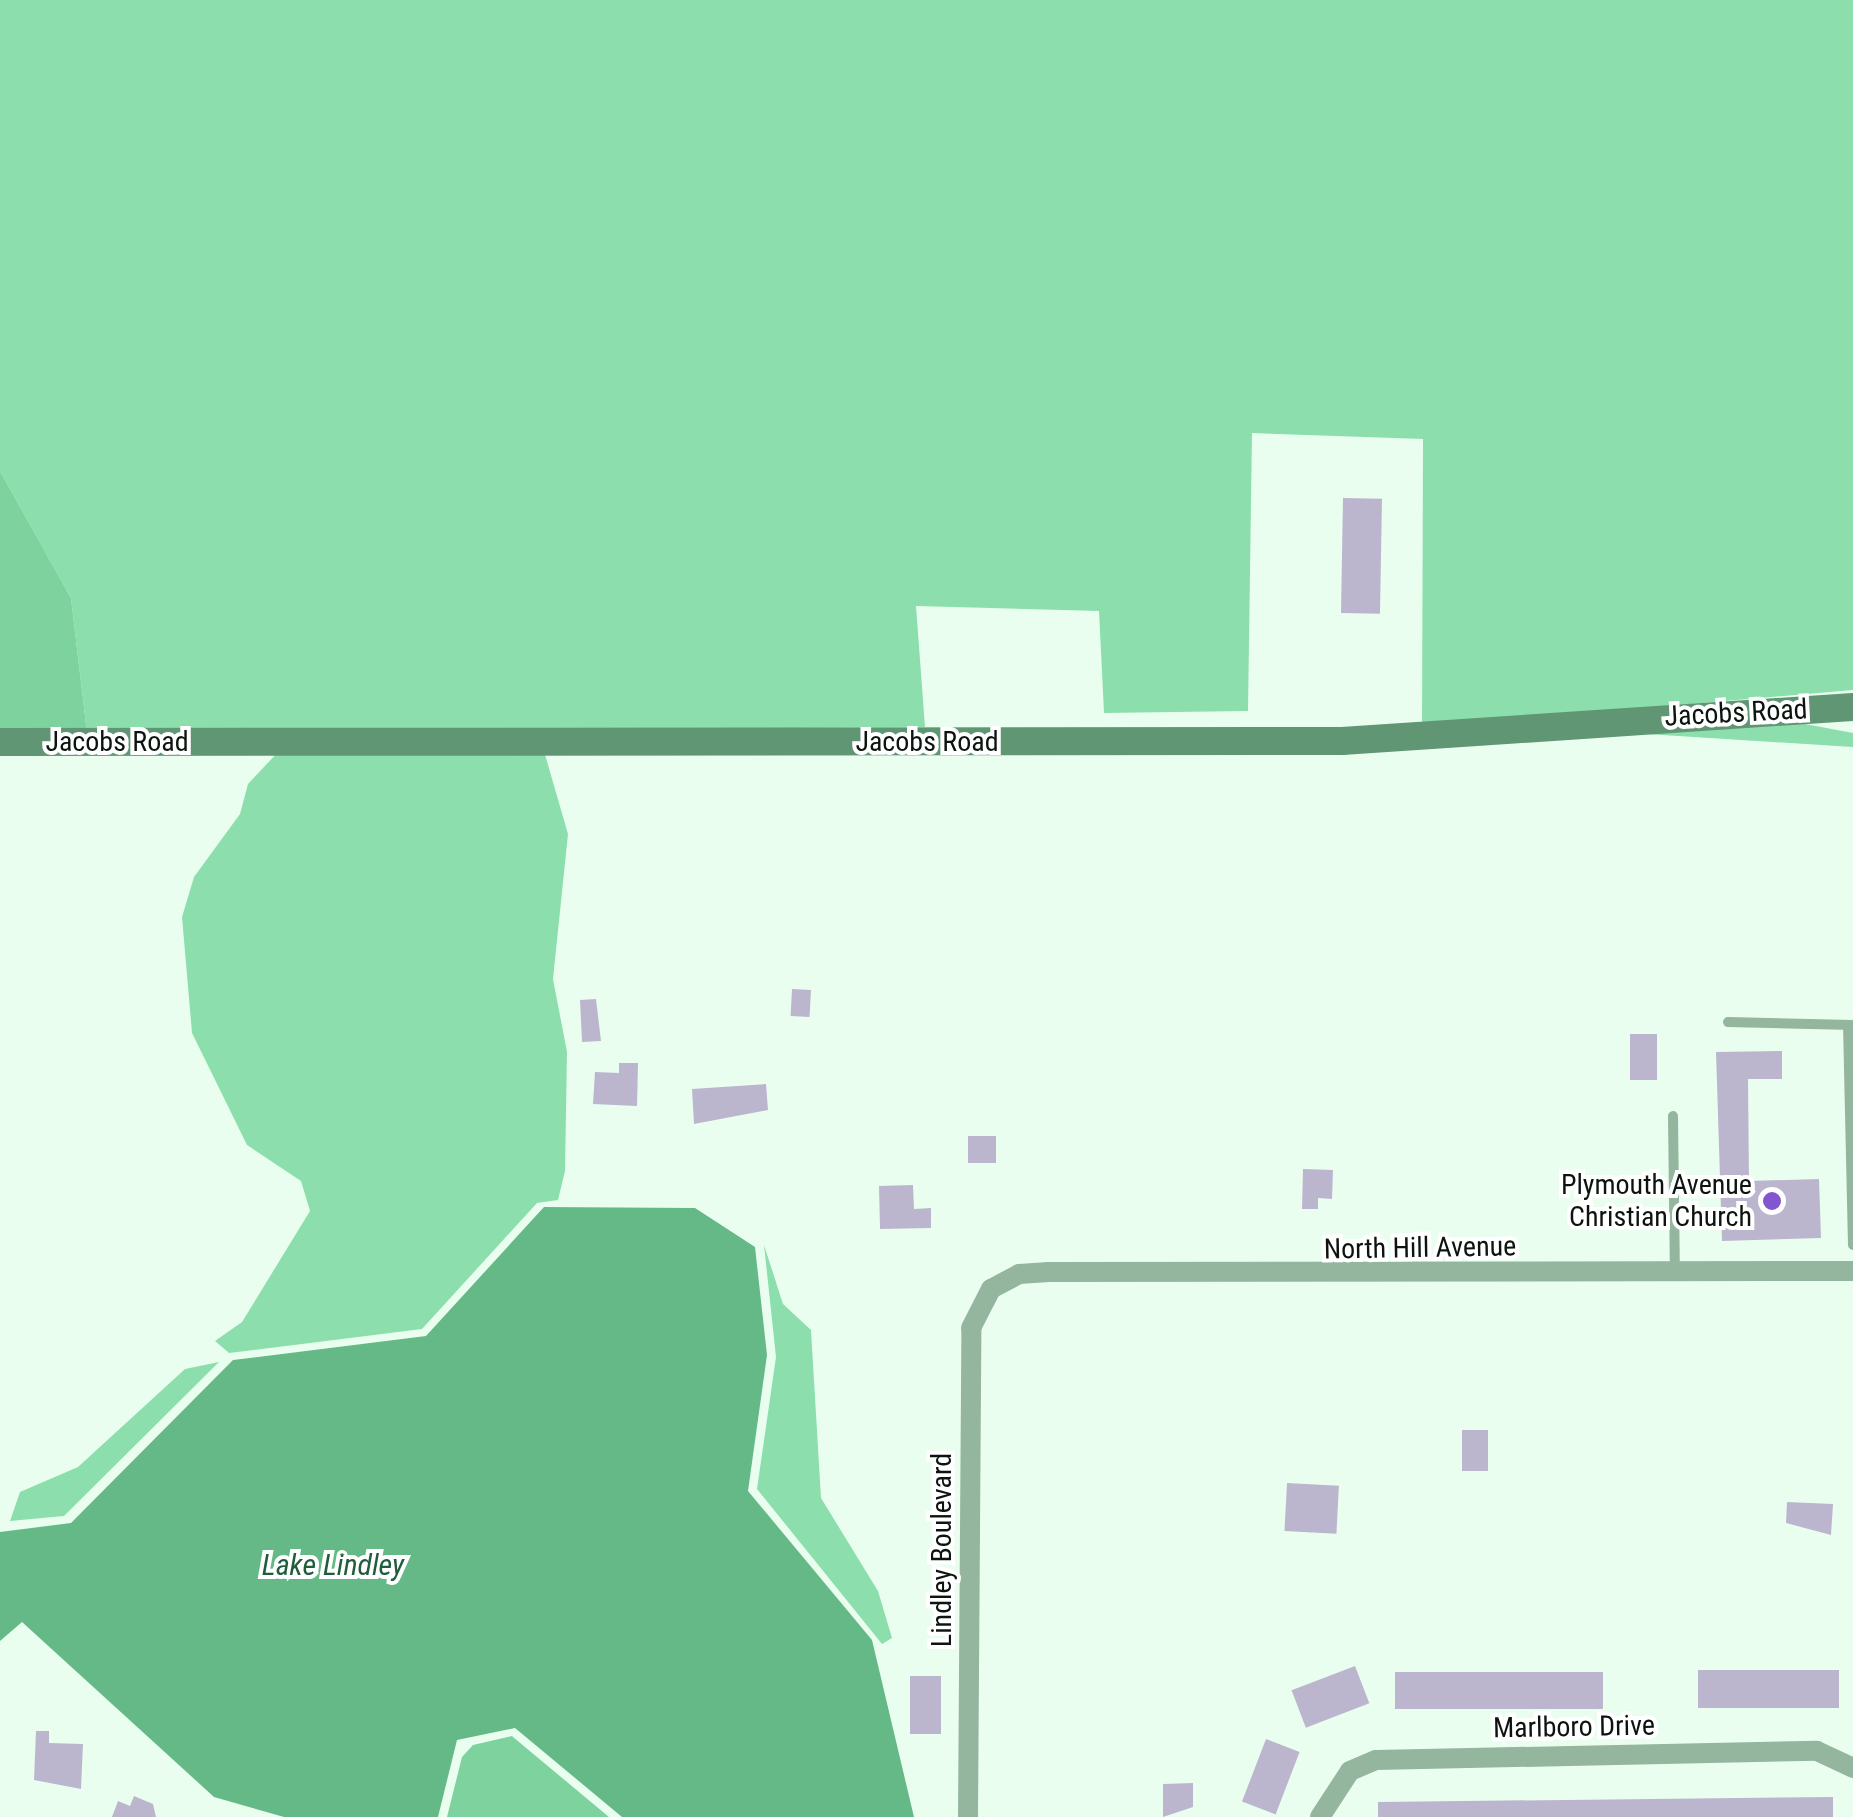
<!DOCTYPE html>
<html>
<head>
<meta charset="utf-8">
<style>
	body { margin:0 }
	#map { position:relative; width:1853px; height:1817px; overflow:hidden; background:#eafef0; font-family:"Roboto Condensed",sans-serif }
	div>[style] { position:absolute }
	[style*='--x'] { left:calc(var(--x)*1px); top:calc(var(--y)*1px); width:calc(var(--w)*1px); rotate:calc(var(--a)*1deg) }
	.green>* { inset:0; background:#8cdfac }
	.forest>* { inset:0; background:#7dd29e }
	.water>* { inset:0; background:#65b987 }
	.building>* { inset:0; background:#bbb6ce; transform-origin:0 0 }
	.lane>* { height:10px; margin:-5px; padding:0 5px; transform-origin:5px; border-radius:5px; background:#94b69f }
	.street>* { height:20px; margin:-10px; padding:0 10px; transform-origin:10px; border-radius:10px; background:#94b69f }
	.secondary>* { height:28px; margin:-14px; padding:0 14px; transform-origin:14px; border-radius:14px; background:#619675 }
	.dots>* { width:28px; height:28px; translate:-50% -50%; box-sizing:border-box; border:5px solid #fff; border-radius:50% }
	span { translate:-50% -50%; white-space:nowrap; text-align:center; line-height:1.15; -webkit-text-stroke:8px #fff; paint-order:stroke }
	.street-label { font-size:28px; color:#0b140e }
	.poi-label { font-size:28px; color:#0b140e }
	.right { translate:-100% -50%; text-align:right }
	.water-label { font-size:30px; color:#1f5d3b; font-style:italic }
</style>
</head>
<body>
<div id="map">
	<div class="green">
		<i style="clip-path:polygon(0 0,1853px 0,1853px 690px,1422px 727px,1423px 439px,1252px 433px,1248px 711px,1104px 713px,1099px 611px,916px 606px,925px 727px,87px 733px,71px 598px,0 471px)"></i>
		<i style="clip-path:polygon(1784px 720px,1853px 733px,1853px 747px,1631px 733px)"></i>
		<i style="clip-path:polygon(279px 751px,544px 751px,568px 834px,553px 979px,567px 1052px,565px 1171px,558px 1200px,537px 1203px,422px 1329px,229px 1353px,215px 1341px,242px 1322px,310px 1211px,301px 1181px,247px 1145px,192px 1033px,182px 917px,194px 877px,240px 814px,248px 784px)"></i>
		<i style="clip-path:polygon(764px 1245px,783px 1304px,811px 1330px,821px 1498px,878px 1591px,892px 1638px,882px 1644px,757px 1489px,776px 1357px)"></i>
		<i style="clip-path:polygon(219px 1362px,64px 1516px,10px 1521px,20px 1492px,78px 1467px,185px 1369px)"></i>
	</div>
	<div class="forest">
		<i style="clip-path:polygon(0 471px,71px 598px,87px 733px,0 733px)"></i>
		<i style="clip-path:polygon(512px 1736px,513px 1737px,609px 1817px,447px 1817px,462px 1757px,473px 1745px)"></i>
	</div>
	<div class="water">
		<i style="clip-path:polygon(544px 1207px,695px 1208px,755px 1247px,767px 1355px,748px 1491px,872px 1640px,914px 1817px,622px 1817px,515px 1728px,457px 1740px,438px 1817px,284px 1817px,214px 1797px,22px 1622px,0 1641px,0 1532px,71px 1523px,233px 1360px,426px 1336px)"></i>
	</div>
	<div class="building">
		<i style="left:1343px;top:498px;width:39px;height:115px;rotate:1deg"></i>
		<i style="left:792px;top:989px;width:19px;height:27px;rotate:3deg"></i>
		<i style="clip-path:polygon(596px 999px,601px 1041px,582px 1042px,580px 1000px)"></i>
		<i style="left:1630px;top:1034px;width:27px;height:46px"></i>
		<i style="clip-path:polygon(1782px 1051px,1782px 1079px,1748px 1079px,1749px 1181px,1819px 1179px,1821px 1238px,1722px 1241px,1716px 1052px)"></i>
		<i style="clip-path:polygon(619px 1063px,638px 1063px,637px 1106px,593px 1104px,595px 1072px,619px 1073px)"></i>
		<i style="clip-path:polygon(766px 1084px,768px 1110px,694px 1124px,692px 1089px)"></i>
		<i style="left:968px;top:1136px;width:28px;height:27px"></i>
		<i style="clip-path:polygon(1303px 1169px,1333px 1170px,1332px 1199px,1318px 1198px,1318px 1209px,1302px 1209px)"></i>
		<i style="clip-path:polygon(913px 1185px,914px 1209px,931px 1208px,931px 1228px,880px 1229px,879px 1186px)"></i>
		<i style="left:1462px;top:1430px;width:26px;height:41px"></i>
		<i style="left:1287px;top:1483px;width:52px;height:48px;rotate:3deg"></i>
		<i style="clip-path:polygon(1787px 1502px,1833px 1504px,1831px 1535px,1786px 1523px)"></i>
		<i style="left:1355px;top:1666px;width:40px;height:68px;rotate:69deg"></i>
		<i style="left:1698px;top:1670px;width:141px;height:38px"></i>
		<i style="left:1395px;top:1672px;width:208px;height:37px"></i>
		<i style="left:910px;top:1676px;width:31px;height:58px"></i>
		<i style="clip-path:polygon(36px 1731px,49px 1731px,49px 1743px,83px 1744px,81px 1789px,34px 1780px)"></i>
		<i style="left:1266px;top:1739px;width:36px;height:67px;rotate:21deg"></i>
		<i style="clip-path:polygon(1193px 1783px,1193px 1807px,1163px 1817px,1163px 1784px)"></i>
		<i style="clip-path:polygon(134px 1796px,153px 1804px,156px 1817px,112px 1817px,118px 1801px,130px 1806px)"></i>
		<i style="clip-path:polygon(1833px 1797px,1833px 1817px,1378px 1817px,1378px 1802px)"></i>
	</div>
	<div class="lane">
		<i style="--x:1728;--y:1022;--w:124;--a:1.4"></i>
		<i style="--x:1848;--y:1025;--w:220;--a:88.7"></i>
		<i style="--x:1673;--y:1116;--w:155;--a:89.3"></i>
	</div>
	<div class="street">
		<i style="--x:968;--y:1817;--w:489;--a:-89.6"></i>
		<i style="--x:971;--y:1328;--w:44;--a:-62.9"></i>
		<i style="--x:991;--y:1289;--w:32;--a:-28"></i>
		<i style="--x:1019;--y:1274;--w:30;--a:-4"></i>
		<i style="--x:1049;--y:1272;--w:804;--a:-0.07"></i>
		<i style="--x:1320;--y:1817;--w:55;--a:-56.9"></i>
		<i style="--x:1350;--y:1771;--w:28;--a:-23"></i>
		<i style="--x:1376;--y:1760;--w:441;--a:-1.2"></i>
		<i style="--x:1817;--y:1751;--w:40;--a:25"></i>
	</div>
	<div class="secondary">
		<i style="--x:0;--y:742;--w:1342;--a:-0.04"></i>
		<i style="--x:1342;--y:741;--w:512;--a:-3.81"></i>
	</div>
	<div class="dots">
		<i style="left:1772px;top:1201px;background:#8156cf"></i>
	</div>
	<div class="street-label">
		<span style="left:1736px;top:713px;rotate:-3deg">Jacobs Road</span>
		<span style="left:117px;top:742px">Jacobs Road</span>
		<span style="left:927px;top:742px">Jacobs Road</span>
		<span style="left:1420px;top:1248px;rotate:-1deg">North Hill Avenue</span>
		<span style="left:942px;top:1550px;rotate:-90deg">Lindley Boulevard</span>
		<span style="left:1574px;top:1727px;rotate:-1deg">Marlboro Drive</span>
	</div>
	<div class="poi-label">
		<span class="right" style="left:1752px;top:1201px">Plymouth Avenue<br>Christian Church</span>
	</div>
	<div class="water-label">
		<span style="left:333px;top:1565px">Lake Lindley</span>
	</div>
</div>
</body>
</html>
